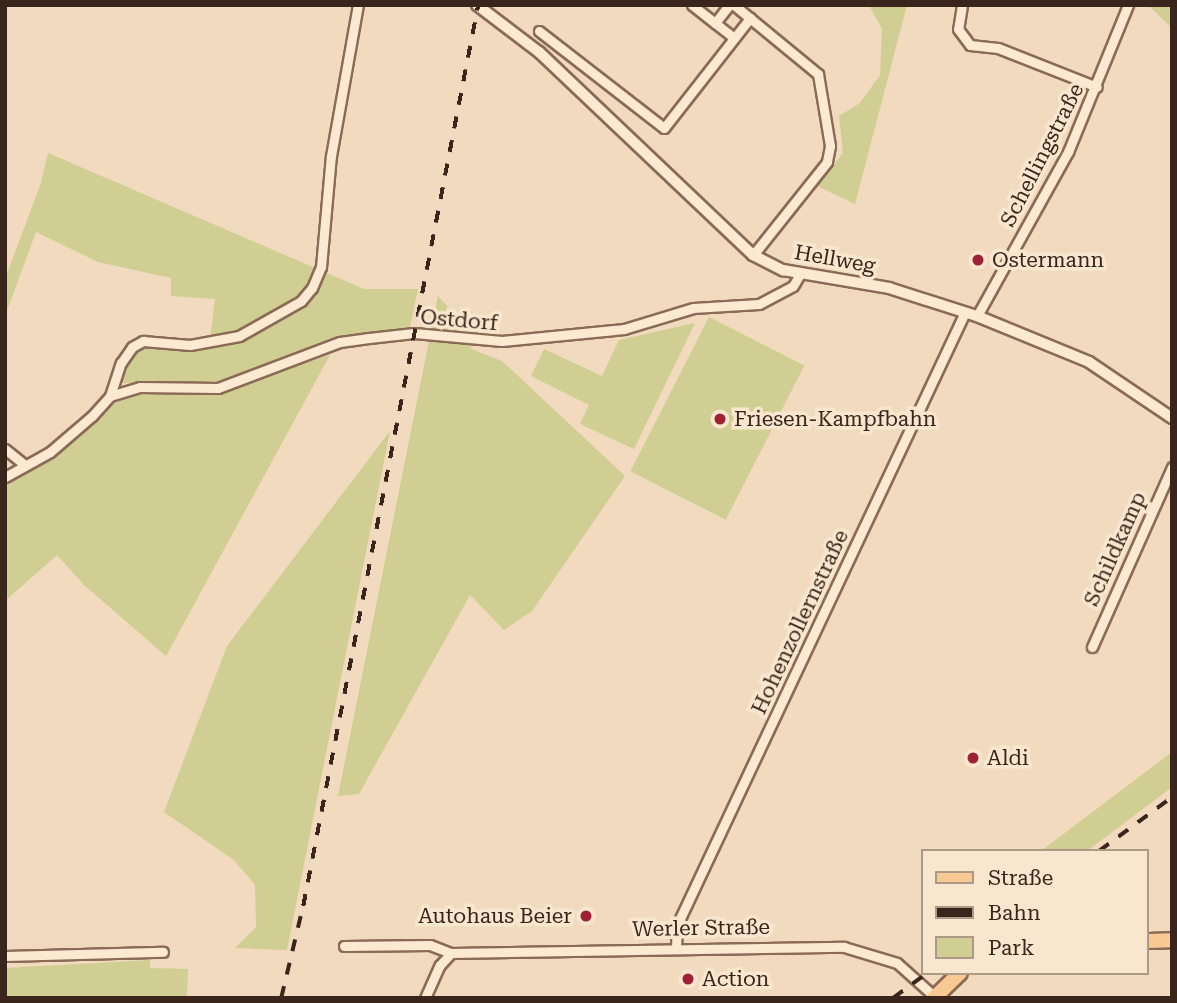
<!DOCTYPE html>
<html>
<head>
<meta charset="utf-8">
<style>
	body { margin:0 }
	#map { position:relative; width:1177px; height:1003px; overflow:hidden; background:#f1dabe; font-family:"Roboto Serif",serif }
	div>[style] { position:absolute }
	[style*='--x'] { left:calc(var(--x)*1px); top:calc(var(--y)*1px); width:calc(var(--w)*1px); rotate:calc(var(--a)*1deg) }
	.green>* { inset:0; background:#d0ce92; transform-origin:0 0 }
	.roads { filter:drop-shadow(2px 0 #8b6a56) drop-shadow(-2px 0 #8b6a56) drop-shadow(0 2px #8b6a56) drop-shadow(0 -2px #8b6a56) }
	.minor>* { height:9px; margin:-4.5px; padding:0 4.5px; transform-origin:4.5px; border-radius:4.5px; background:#fbe9d2 }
	.tertiary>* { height:10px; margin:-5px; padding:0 5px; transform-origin:5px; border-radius:5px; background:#fbe9d2 }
	.primary>* { height:14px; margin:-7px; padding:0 7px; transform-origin:7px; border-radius:7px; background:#f8c992 }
	.rail>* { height:3.5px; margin-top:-1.75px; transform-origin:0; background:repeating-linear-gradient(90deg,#39251b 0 12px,transparent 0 24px) }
	.dots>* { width:19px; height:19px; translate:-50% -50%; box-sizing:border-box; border:4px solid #f8e6ce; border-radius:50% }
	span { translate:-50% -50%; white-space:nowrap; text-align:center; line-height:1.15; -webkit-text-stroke:7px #f8e6ce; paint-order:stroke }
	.street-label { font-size:21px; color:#39251b }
	.poi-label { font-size:21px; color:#39251b }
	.left { translate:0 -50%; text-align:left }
	.right { translate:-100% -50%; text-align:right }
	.frame { position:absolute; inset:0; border:7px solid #39251b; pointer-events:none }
	.legend { position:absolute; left:921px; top:849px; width:228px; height:126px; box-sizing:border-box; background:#f8e6ce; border:2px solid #ac9986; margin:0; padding:9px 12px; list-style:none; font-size:21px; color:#39251b }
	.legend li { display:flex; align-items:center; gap:14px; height:35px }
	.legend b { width:35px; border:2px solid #ac9986 }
</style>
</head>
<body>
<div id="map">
	<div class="green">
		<i style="clip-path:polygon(869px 5px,907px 5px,855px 204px,817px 186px,843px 153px,839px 116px,860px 103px,880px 75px,882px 29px)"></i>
		<i style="clip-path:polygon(1148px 5px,1172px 5px,1172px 28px)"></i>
		<i style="clip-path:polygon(48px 153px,364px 289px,418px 289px,410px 327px,333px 341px,211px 385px,119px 383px,134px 351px,143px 346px,189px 348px,240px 338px,302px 304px,239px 336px,210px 339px,215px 299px,171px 296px,171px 278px,98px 262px,36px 232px,5px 316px,5px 279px,41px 183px)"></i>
		<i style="clip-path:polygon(438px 296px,473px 334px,471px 349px,502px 361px,625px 476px,532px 611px,504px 630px,470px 595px,359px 794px,338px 796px)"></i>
		<i style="left:709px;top:317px;width:107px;height:173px;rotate:27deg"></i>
		<i style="clip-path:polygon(695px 323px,634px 449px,580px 424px,589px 405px,531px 376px,544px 349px,602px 376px,619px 340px)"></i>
		<i style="clip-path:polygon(330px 355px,166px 656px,84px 585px,57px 555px,5px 601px,5px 483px,52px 457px,112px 399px,144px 391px,210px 395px)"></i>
		<i style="clip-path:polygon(390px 431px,287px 950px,235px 948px,256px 927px,255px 885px,234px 860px,164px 812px,227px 646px)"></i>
		<i style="clip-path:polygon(1172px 752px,1172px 787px,1087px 851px,1041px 851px)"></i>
		<i style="clip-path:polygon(150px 960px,150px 968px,188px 969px,187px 998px,5px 998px,5px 968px)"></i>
	</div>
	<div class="roads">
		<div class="minor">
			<i style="--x:692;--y:5;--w:29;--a:38"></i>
			<i style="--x:715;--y:23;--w:23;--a:-52"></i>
			<i style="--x:734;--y:5;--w:109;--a:39.4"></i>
			<i style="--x:818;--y:74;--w:73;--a:80.5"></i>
			<i style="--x:830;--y:146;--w:16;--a:101"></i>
			<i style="--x:827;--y:162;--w:119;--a:128.5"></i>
			<i style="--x:962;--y:5;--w:24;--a:99"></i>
			<i style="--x:958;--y:29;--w:20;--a:53"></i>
			<i style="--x:970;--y:45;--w:28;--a:6"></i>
			<i style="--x:998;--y:48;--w:106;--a:21.5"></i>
			<i style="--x:715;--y:23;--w:24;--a:38"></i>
			<i style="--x:539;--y:31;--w:158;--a:37.8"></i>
			<i style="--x:664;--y:128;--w:140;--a:-52"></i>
			<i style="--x:977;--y:316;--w:188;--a:-61"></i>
			<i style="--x:1068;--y:152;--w:159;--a:-67.8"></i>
			<i style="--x:110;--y:396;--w:31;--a:-17"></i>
			<i style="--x:140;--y:387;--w:78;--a:0.7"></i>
			<i style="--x:218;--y:388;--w:130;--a:-20.7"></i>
			<i style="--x:340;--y:342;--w:29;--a:-8"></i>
			<i style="--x:369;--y:338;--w:45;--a:-6.3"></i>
			<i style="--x:414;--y:333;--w:88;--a:5.2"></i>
			<i style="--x:502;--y:341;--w:123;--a:-5.6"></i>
			<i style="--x:624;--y:329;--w:72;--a:-16.9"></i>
			<i style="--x:693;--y:308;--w:66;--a:-3.5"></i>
			<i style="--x:759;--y:304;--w:38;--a:-28"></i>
			<i style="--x:793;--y:286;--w:14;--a:-60"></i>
			<i style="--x:5;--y:449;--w:26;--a:39"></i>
			<i style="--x:5;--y:477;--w:51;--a:-29.1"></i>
			<i style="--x:50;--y:452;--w:55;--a:-40.6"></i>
			<i style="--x:92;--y:416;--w:27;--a:-48"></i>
			<i style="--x:110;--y:396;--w:35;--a:-72"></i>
			<i style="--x:121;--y:363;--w:19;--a:-55"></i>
			<i style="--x:132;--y:347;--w:13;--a:-29"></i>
			<i style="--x:143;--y:341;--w:47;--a:4.9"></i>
			<i style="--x:190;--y:345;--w:50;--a:-10.4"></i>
			<i style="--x:239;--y:336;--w:71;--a:-29.4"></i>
			<i style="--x:301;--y:301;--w:17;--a:-50"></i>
			<i style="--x:312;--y:288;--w:23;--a:-67"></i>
			<i style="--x:321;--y:267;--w:111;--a:-84.9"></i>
			<i style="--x:331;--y:156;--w:153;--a:-79.9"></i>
			<i style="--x:1092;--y:647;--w:197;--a:-66"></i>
			<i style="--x:344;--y:946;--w:86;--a:-0.7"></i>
			<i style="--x:430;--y:945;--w:22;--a:21"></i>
			<i style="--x:451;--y:953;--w:393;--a:-0.9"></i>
			<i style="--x:844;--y:947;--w:55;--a:16.8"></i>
			<i style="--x:897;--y:963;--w:51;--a:41.8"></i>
			<i style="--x:676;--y:949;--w:24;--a:-88"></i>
			<i style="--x:677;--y:925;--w:677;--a:-64.83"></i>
			<i style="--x:5;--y:956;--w:158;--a:-1.5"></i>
			<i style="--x:425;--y:998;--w:36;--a:-66"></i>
			<i style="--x:440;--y:965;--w:16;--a:-47"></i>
		</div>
		<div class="tertiary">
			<i style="--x:477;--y:5;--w:78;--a:37.2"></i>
			<i style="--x:539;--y:52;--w:295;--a:43.5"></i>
			<i style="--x:753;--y:255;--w:34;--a:27"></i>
			<i style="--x:783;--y:270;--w:108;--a:9.6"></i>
			<i style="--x:889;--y:288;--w:92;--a:17.7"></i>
			<i style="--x:977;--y:316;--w:121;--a:22.3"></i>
			<i style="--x:1089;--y:362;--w:100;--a:34"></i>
		</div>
		<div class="primary">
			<i style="--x:1147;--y:941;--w:25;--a:-2"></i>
			<i style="--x:934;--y:998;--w:36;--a:-44"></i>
		</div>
	</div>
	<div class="rail">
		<i style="--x:1099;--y:851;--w:91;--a:-36.5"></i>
		<i style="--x:281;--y:998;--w:95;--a:-76.6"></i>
		<i style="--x:303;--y:906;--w:918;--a:-79.01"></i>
		<i style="--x:893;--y:998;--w:42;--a:-36.3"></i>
	</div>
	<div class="dots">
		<i style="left:978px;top:260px;background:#9f2135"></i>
		<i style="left:720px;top:419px;background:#9f2135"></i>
		<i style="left:973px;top:758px;background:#9f2135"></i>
		<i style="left:586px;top:916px;background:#9f2135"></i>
		<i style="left:688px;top:979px;background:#9f2135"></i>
	</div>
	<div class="street-label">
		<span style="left:1042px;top:155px;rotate:-63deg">Schellingstraße</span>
		<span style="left:835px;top:259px;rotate:10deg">Hellweg</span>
		<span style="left:459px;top:320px;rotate:5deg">Ostdorf</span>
		<span style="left:1115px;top:549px;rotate:-66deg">Schildkamp</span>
		<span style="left:800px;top:622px;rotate:-65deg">Hohenzollernstraße</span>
		<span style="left:701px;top:928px;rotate:-1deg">Werler Straße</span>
	</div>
	<div class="poi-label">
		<span class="left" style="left:992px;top:260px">Ostermann</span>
		<span class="left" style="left:734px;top:419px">Friesen-Kampfbahn</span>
		<span class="left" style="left:987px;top:758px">Aldi</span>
		<span class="right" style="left:572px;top:916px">Autohaus Beier</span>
		<span class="left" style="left:702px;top:979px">Action</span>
	</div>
	<div class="frame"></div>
	<ul class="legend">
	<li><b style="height:9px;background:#f8c992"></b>Straße</li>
	<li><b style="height:9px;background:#39251b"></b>Bahn</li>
	<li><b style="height:19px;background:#d0ce92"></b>Park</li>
	</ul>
</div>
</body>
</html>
